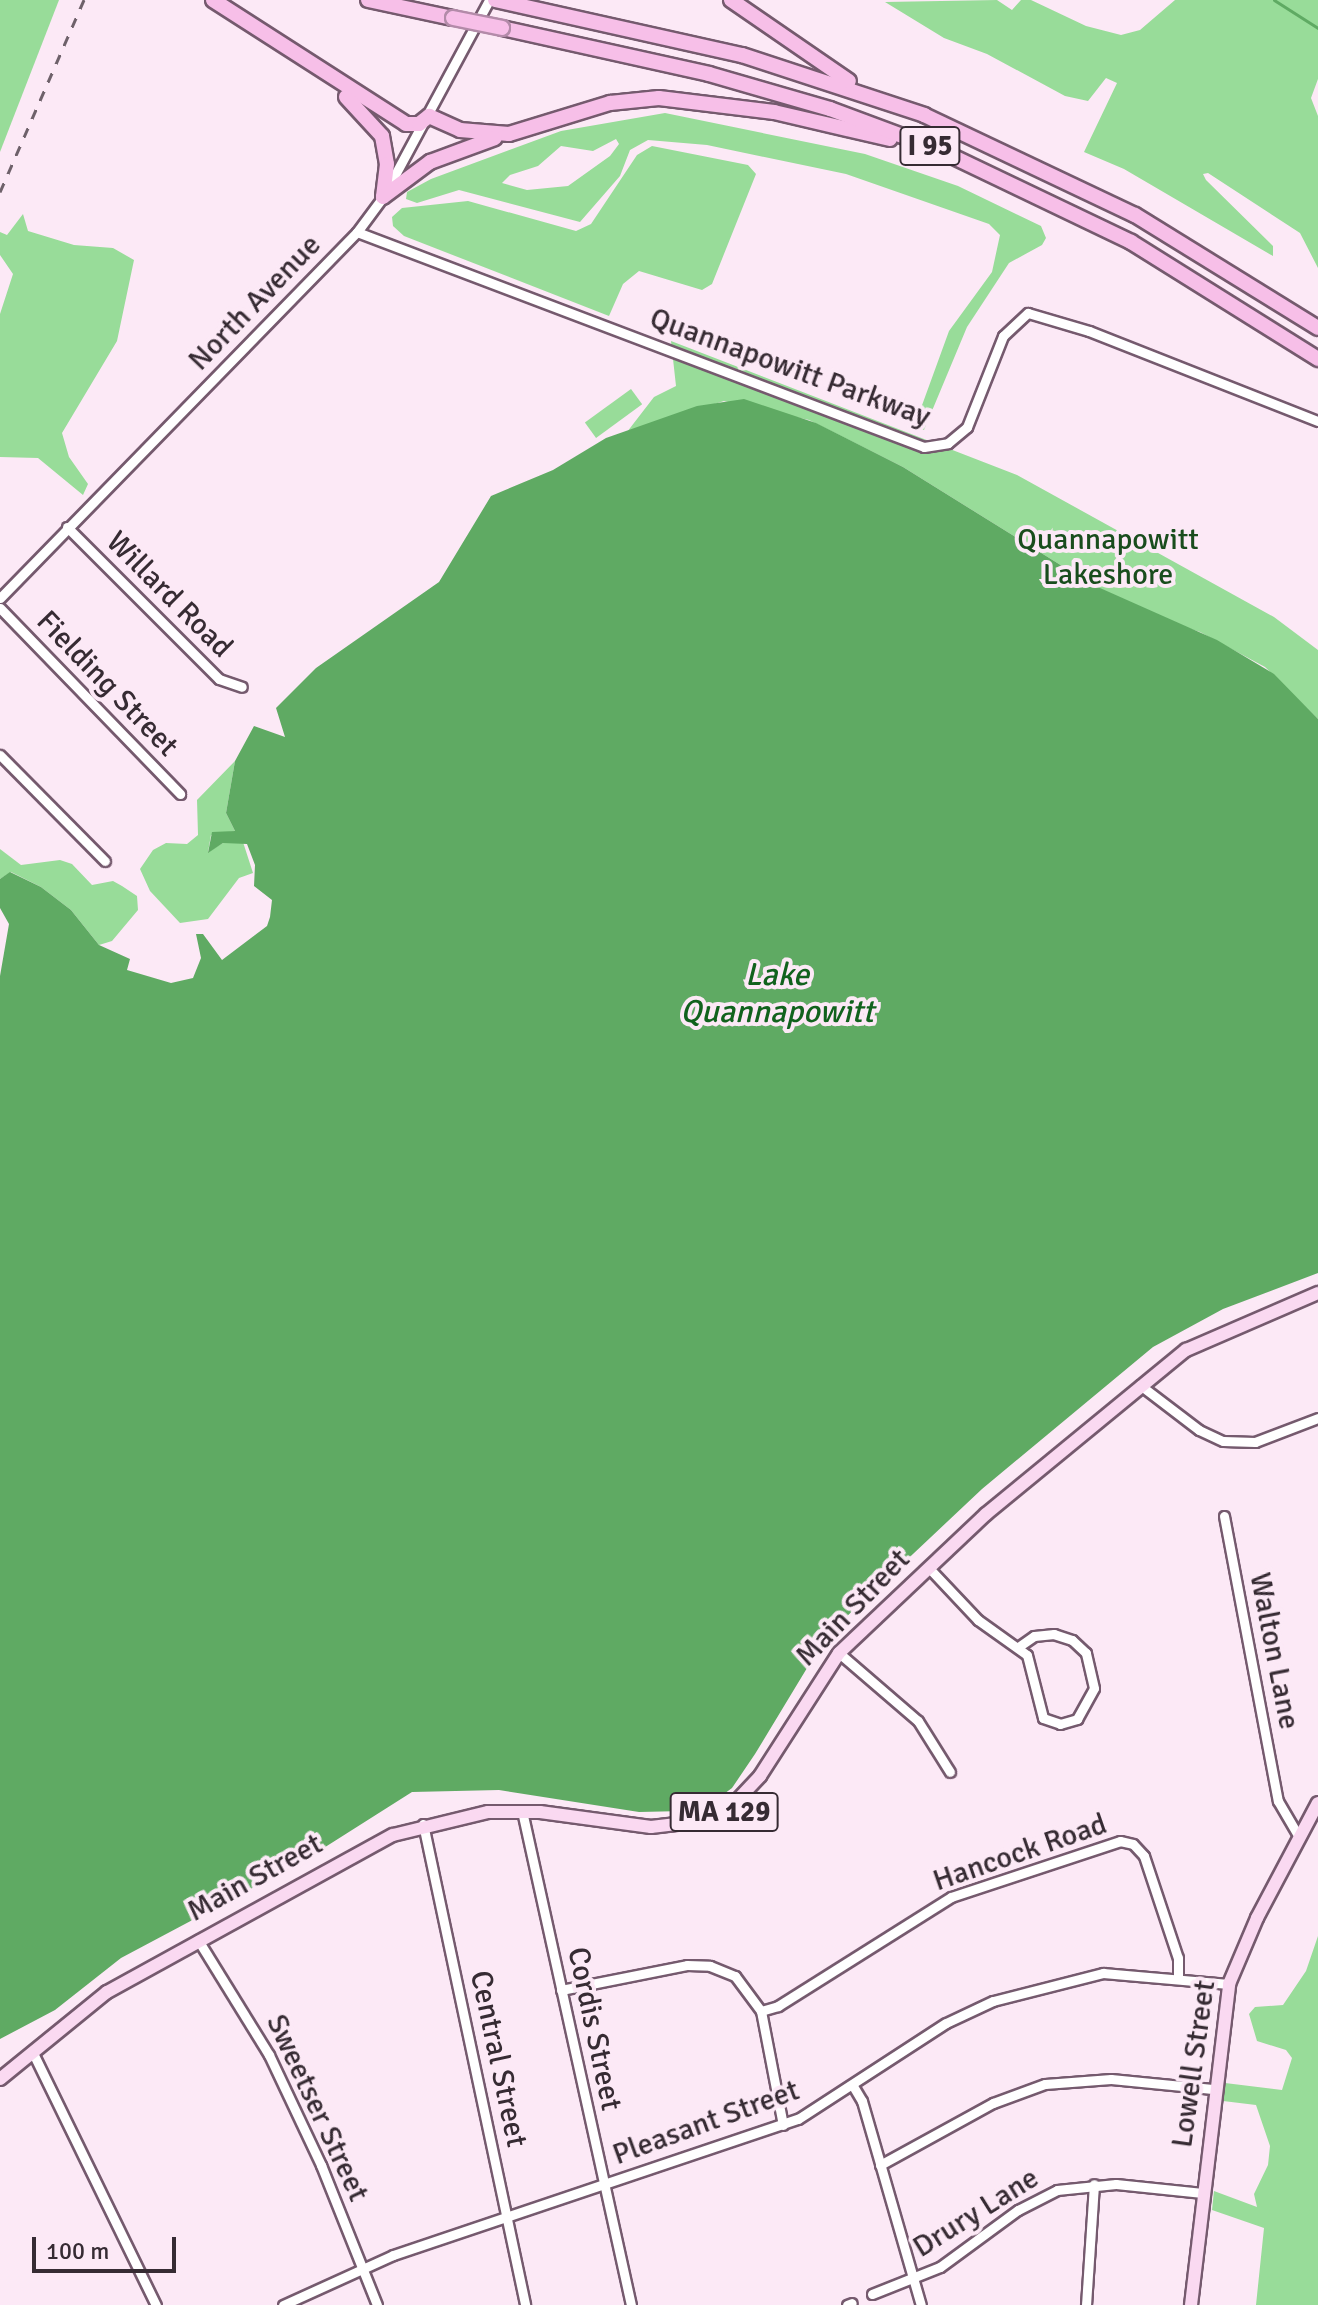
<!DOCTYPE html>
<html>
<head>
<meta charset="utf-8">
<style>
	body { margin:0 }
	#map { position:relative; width:1318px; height:2305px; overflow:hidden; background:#fce9f6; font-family:Signika,sans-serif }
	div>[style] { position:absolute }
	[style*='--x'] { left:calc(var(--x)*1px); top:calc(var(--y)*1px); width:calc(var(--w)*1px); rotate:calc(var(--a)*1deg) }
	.green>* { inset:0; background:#98dc99; transform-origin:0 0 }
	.water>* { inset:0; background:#5faa63 }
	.stream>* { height:3px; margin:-1.5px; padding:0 1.5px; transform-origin:1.5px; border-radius:1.5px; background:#5faa63 }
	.roads { filter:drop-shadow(2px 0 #755a6e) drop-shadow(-2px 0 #755a6e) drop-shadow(0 2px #755a6e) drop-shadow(0 -2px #755a6e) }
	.minor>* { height:9px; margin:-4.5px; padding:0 4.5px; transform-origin:4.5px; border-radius:4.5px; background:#fff }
	.major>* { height:12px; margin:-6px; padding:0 6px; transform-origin:6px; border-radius:6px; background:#fad9f1 }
	.highway>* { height:14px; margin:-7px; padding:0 7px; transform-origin:7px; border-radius:7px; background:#f7bfe8 }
	.rail>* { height:3px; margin-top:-1.5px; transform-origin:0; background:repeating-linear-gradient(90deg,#6e616a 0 10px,transparent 0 20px) }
	.bridges { filter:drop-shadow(2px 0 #b38ba9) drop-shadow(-2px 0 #b38ba9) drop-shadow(0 2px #b38ba9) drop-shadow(0 -2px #b38ba9) }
	.highway-bridge>* { height:14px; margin:-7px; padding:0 7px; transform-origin:7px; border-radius:7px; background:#f7bfe8 }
	span { translate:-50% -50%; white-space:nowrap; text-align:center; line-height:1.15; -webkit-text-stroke:8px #fce9f6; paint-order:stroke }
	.shield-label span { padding:2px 6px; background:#fce9f6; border:2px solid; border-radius:6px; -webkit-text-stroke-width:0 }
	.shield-label { font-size:28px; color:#362b33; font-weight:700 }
	.street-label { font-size:30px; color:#362b33 }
	.park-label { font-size:30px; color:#194d1d }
	.water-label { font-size:32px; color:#11621d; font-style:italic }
	.scale { position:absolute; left:32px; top:2237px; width:144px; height:36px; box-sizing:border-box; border:4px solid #362b33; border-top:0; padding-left:10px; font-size:24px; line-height:28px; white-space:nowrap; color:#362b33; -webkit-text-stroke:6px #fce9f6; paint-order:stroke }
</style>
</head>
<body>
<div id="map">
	<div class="green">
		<i style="clip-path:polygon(0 0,59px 0,0 152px)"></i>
		<i style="clip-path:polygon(997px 0,1012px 10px,1021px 0,1031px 0,1086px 26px,1121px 35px,1140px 30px,1175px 0,1318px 0,1318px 79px,1311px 98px,1318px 116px,1318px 268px,1300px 233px,1208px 173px,1203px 174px,1206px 180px,1273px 246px,1273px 256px,1124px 169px,1084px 152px,1117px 83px,1106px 78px,1088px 101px,1065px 96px,987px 54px,944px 38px,885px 2px)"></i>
		<i style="clip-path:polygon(evenodd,665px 113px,865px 154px,958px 186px,1041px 226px,1046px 238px,1042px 245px,1009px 263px,967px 327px,924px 430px,913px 430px,949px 331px,992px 272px,1000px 235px,989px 224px,846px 174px,707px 145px,648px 140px,630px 150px,620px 176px,580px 222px,459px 190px,417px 203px,406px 199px,407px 192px,431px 179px,561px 131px,665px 113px,616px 139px,619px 144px,610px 156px,568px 186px,527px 190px,502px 183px,510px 175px,538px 166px,561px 146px,593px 151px,616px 139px)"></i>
		<i style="clip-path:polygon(652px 146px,748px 165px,756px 174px,712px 284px,702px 290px,639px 271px,623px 284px,609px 316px,404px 236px,393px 226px,392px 217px,402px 208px,468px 201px,576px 231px,591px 224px,637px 155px)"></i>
		<i style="clip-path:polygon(23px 214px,28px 231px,74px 245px,113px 248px,134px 260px,117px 341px,62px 433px,69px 457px,88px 484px,83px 495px,38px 458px,0 457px,0 314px,13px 274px,0 255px,0 232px,7px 235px)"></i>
		<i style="clip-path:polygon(671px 341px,1017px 475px,1274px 617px,1318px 650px,1318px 719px,1265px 667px,1200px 632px,1157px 618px,1091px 584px,903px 467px,809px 420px,724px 401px,627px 432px,654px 397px,676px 386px)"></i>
		<i style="left:631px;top:389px;width:19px;height:57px;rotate:54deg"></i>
		<i style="clip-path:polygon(235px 761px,226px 813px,235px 831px,211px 835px,208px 852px,223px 843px,243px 842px,253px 873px,239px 878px,208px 919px,180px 923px,150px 891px,140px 869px,153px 850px,166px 843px,187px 844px,198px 835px,197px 800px)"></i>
		<i style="clip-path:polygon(0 849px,21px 865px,60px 860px,72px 864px,92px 885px,113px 881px,122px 886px,137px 896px,138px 910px,112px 941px,99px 945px,71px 910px,41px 887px,11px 872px,0 879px)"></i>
		<i style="clip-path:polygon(1318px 1936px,1318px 2305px,1256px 2305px,1264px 2228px,1212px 2210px,1214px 2191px,1257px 2207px,1254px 2194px,1268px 2165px,1270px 2146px,1256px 2105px,1223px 2101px,1225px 2083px,1282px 2090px,1292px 2058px,1286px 2050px,1257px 2041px,1249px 2014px,1255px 2007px,1283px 2005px,1306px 1971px)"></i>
	</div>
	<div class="water">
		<i style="clip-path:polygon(744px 399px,816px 423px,903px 467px,1091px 584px,1217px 640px,1274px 674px,1318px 719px,1318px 1273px,1223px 1309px,1153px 1347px,982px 1489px,827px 1635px,755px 1754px,732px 1788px,713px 1802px,684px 1811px,639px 1812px,499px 1790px,412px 1792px,300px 1863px,121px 1958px,55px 2010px,0 2039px,0 976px,9px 924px,0 908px,0 879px,10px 872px,41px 887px,71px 910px,99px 945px,130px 959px,127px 970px,171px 983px,193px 978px,201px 958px,196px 934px,203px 934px,222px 960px,267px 926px,270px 917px,272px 900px,254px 886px,255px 865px,247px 844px,223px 843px,208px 853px,212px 832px,235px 831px,226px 813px,235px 761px,254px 726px,285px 737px,276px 708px,316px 668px,439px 582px,491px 496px,553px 470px,606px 438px,697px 406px)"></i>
	</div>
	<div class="stream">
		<i style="--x:1274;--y:0;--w:52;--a:32.5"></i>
	</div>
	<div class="roads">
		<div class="minor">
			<i style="--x:357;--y:232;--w:606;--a:20.77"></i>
			<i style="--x:924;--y:447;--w:24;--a:-9"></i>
			<i style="--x:948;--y:443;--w:25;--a:-40"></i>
			<i style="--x:967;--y:427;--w:98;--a:-68.4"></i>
			<i style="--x:1003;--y:336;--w:34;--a:-43"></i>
			<i style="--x:1028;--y:313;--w:64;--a:16.4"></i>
			<i style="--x:1089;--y:331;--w:246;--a:21.5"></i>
			<i style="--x:67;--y:527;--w:215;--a:45"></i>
			<i style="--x:219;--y:679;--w:24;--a:19"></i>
			<i style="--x:0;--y:598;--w:511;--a:-45.71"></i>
			<i style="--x:357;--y:232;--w:44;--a:-53.4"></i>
			<i style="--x:383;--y:197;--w:224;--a:-61.7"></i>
			<i style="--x:0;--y:608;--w:259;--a:45.9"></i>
			<i style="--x:0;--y:755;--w:149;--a:45.3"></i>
			<i style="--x:1140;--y:1385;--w:74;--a:37.3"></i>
			<i style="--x:1199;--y:1430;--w:26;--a:25"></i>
			<i style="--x:1223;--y:1441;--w:32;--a:2"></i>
			<i style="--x:1255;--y:1442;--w:67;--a:-20.9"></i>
			<i style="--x:1224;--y:1516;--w:290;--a:79.3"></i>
			<i style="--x:1278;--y:1801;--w:42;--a:59.7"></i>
			<i style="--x:928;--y:1567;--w:73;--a:46.7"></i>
			<i style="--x:978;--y:1620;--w:60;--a:35.5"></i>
			<i style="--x:1027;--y:1655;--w:65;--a:75.7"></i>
			<i style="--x:1043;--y:1718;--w:18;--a:19"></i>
			<i style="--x:1060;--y:1724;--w:18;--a:-16"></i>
			<i style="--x:1077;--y:1719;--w:35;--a:-61"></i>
			<i style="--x:1094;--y:1688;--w:36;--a:-103"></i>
			<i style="--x:1086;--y:1653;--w:19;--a:-137"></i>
			<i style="--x:1072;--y:1640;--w:19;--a:-162"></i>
			<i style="--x:1054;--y:1634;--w:20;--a:174"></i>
			<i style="--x:1034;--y:1636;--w:19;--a:145"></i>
			<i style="--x:839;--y:1653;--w:104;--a:40.7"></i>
			<i style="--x:918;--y:1721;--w:60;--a:57.9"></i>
			<i style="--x:522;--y:1811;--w:506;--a:77.56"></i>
			<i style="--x:423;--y:1824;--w:492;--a:78"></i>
			<i style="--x:198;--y:1940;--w:135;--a:58.3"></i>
			<i style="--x:269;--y:2055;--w:122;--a:64.7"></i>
			<i style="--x:321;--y:2165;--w:151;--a:68.2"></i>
			<i style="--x:561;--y:1990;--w:128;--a:-11.2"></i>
			<i style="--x:687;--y:1965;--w:23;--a:2"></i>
			<i style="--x:710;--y:1966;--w:27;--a:22"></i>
			<i style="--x:735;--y:1976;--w:44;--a:53.4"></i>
			<i style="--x:761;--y:2011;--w:116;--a:79.1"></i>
			<i style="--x:761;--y:2011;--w:18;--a:-16"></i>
			<i style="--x:778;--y:2006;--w:204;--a:-32.2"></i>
			<i style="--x:951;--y:1897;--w:178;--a:-18.3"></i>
			<i style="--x:1120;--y:1841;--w:13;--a:13"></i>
			<i style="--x:1133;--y:1844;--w:16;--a:47"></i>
			<i style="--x:1144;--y:1856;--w:108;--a:71.6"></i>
			<i style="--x:1178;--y:1958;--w:19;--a:90"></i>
			<i style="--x:32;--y:2051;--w:283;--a:64"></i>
			<i style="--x:853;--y:2086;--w:17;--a:59"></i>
			<i style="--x:862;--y:2101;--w:212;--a:73.9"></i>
			<i style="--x:880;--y:2165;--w:129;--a:-28.8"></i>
			<i style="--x:993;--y:2103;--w:55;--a:-20.1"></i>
			<i style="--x:1045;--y:2084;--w:66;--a:-4.3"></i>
			<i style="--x:1111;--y:2079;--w:102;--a:5.6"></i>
			<i style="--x:872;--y:2294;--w:73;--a:-21.7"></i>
			<i style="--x:940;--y:2267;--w:97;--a:-36.2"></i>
			<i style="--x:1018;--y:2210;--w:44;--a:-27.1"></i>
			<i style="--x:1057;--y:2190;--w:59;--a:-5.8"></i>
			<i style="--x:1116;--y:2184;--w:87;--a:5.9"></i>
			<i style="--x:283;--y:2305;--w:121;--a:-24.4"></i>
			<i style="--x:393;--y:2255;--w:427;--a:-18.6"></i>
			<i style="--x:798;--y:2119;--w:176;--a:-33"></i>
			<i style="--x:946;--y:2023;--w:52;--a:-25.1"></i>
			<i style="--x:993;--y:2001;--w:114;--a:-14.3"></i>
			<i style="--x:1103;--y:1973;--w:126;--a:5"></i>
			<i style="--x:847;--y:2305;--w:5;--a:-22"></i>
			<i style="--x:1086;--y:2305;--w:121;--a:-86.2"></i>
		</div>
		<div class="major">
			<i style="--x:0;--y:2079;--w:138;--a:-39.1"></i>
			<i style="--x:107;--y:1992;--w:326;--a:-28.8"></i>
			<i style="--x:393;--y:1835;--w:98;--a:-13.6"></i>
			<i style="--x:488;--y:1812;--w:52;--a:0"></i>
			<i style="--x:540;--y:1812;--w:112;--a:7.7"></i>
			<i style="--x:651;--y:1827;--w:51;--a:-6.7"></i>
			<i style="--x:702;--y:1821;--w:28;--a:-23"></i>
			<i style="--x:728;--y:1810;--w:47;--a:-46.7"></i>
			<i style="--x:760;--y:1776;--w:146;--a:-57.3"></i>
			<i style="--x:839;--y:1653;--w:202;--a:-43.4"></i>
			<i style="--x:986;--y:1514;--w:259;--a:-39.4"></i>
			<i style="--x:1186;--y:1350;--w:144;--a:-23.4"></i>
			<i style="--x:1191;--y:2305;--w:323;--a:-83.2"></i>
			<i style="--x:1229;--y:1984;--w:72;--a:-67"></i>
			<i style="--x:1257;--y:1918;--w:130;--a:-62.1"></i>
		</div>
		<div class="highway">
			<i style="--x:213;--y:0;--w:229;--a:32.7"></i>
			<i style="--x:406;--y:124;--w:13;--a:0"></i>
			<i style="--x:419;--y:124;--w:13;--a:-39"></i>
			<i style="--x:429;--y:116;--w:34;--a:24"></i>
			<i style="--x:460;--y:130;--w:49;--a:4.7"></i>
			<i style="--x:509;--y:134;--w:106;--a:-17.1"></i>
			<i style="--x:610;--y:103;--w:49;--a:-5.8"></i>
			<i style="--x:659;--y:98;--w:116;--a:6.9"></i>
			<i style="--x:774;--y:112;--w:119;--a:13.1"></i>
			<i style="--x:368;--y:0;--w:87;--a:12"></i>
			<i style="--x:495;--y:0;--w:253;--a:12.6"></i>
			<i style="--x:742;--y:55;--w:192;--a:18.2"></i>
			<i style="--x:924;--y:115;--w:233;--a:25.4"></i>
			<i style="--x:1135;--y:215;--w:215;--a:31.7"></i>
			<i style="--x:731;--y:0;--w:143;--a:34.5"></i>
			<i style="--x:502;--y:28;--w:212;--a:12.5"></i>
			<i style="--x:709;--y:74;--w:126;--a:16.1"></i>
			<i style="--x:830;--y:109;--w:114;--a:20.5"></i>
			<i style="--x:937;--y:149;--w:215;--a:25.6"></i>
			<i style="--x:1131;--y:242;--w:221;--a:32"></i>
			<i style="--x:346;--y:97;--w:53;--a:47.3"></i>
			<i style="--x:382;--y:136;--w:28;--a:80"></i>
			<i style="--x:387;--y:164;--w:33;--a:97"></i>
			<i style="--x:383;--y:197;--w:59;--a:-36.7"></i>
			<i style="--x:430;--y:162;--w:69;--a:-20.3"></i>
		</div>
	</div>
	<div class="rail">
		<i style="--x:0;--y:192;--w:210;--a:-66.4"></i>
	</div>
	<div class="bridges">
		<div class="highway-bridge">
			<i style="--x:453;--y:18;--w:50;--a:11.5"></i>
		</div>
	</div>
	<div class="shield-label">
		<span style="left:930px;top:146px">I 95</span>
		<span style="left:724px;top:1812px">MA 129</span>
	</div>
	<div class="street-label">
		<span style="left:255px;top:303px;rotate:-46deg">North Avenue</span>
		<span style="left:790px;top:368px;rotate:20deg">Quannapowitt Parkway</span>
		<span style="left:169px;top:595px;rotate:45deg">Willard Road</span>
		<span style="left:107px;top:684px;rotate:46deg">Fielding Street</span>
		<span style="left:853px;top:1608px;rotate:-46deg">Main Street</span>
		<span style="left:1274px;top:1651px;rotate:79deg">Walton Lane</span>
		<span style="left:1020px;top:1853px;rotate:-19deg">Hancock Road</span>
		<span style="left:255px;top:1878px;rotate:-29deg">Main Street</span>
		<span style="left:594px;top:2029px;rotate:78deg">Cordis Street</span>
		<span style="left:498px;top:2059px;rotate:78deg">Central Street</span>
		<span style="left:1194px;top:2064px;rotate:-82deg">Lowell Street</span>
		<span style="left:317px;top:2108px;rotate:65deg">Sweetser Street</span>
		<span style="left:706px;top:2123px;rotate:-20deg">Pleasant Street</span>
		<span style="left:976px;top:2213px;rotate:-32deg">Drury Lane</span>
	</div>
	<div class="park-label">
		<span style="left:1108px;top:557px">Quannapowitt<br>Lakeshore</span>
	</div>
	<div class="water-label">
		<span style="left:777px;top:994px">Lake<br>Quannapowitt</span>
	</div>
	<div class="scale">100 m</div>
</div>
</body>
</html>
